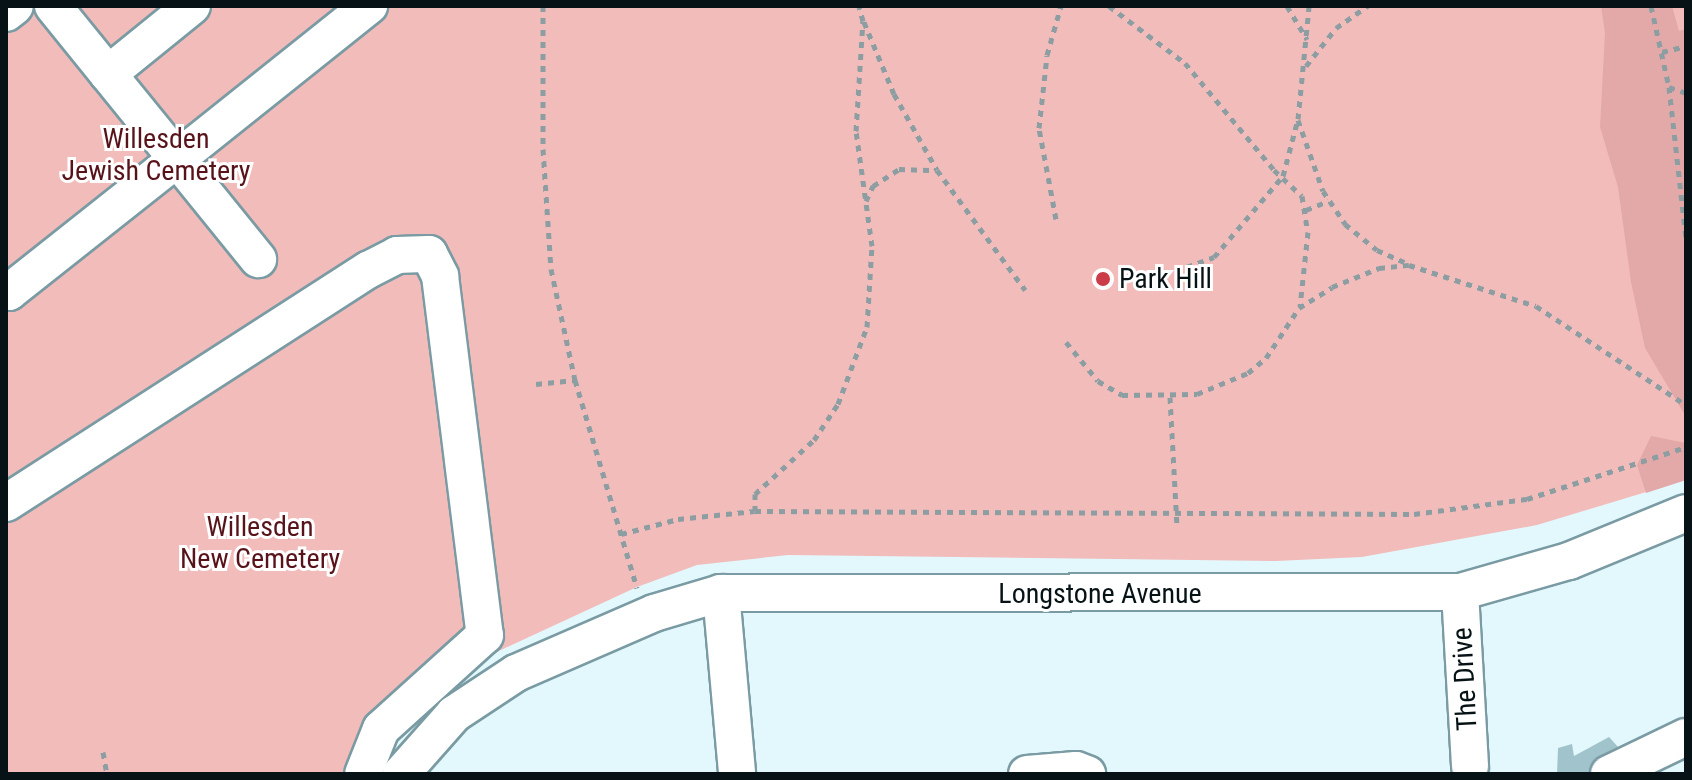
<!DOCTYPE html>
<html>
<head>
<meta charset="utf-8">
<style>
	body { margin:0 }
	#map { position:relative; width:1692px; height:780px; overflow:hidden; background:#e3f8fd; font-family:"Roboto Condensed",sans-serif }
	div>[style] { position:absolute }
	[style*='--x'] { left:calc(var(--x)*1px); top:calc(var(--y)*1px); width:calc(var(--w)*1px); rotate:calc(var(--a)*1deg) }
	.green>* { inset:0; background:#f2bcbb }
	.forest>* { inset:0; background:#e3a9a8 }
	.building>* { inset:0; background:#a1c4cc }
	.path>* { height:5px; margin-top:-2.5px; transform-origin:0; background:repeating-linear-gradient(90deg,#8c9ea2 0 6px,transparent 0 12px) }
	.roads { filter:drop-shadow(2px 0 #7a9ba3) drop-shadow(-2px 0 #7a9ba3) drop-shadow(0 2px #7a9ba3) drop-shadow(0 -2px #7a9ba3) }
	.minor>* { height:36px; margin:-18px; padding:0 18px; transform-origin:18px; border-radius:18px; background:#fff }
	.dots>* { width:22px; height:22px; translate:-50% -50%; box-sizing:border-box; border:4px solid #fff; border-radius:50% }
	span { translate:-50% -50%; white-space:nowrap; text-align:center; line-height:1.15; -webkit-text-stroke:6px #fff; paint-order:stroke }
	.park-label { font-size:28px; color:#58131a }
	.poi-label { font-size:28px; color:#061215 }
	.left { translate:0 -50%; text-align:left }
	.street-label { font-size:28px; color:#061215 }
	.frame { position:absolute; inset:0; border:8px solid #061215; pointer-events:none }
</style>
</head>
<body>
<div id="map">
	<div class="green">
		<i style="clip-path:polygon(6px 6px,1686px 6px,1686px 480px,1537px 525px,1362px 557px,1276px 561px,788px 555px,697px 565px,637px 587px,488px 656px,421px 709px,373px 774px,6px 774px)"></i>
	</div>
	<div class="forest">
		<i style="clip-path:polygon(1601px 6px,1672px 6px,1679px 31px,1686px 29px,1686px 417px,1645px 348px,1631px 282px,1618px 187px,1600px 127px,1605px 33px)"></i>
		<i style="clip-path:polygon(1651px 436px,1686px 443px,1686px 480px,1646px 493px,1637px 465px)"></i>
	</div>
	<div class="building">
		<i style="clip-path:polygon(1609px 737px,1619px 748px,1589px 774px,1557px 774px,1558px 748px,1572px 744px,1574px 756px)"></i>
	</div>
	<div class="path">
		<i style="--x:543;--y:6;--w:143;--a:90"></i>
		<i style="--x:543;--y:149;--w:120;--a:86.2"></i>
		<i style="--x:551;--y:269;--w:114;--a:77.8"></i>
		<i style="--x:575;--y:380;--w:217;--a:73.4"></i>
		<i style="--x:1109;--y:6;--w:95;--a:36.9"></i>
		<i style="--x:1185;--y:63;--w:139;--a:50.2"></i>
		<i style="--x:1274;--y:170;--w:38;--a:43"></i>
		<i style="--x:1302;--y:196;--w:36;--a:81"></i>
		<i style="--x:1308;--y:232;--w:75;--a:96.1"></i>
		<i style="--x:1287;--y:6;--w:39;--a:59"></i>
		<i style="--x:1651;--y:6;--w:83;--a:77.5"></i>
		<i style="--x:1669;--y:87;--w:152;--a:83.6"></i>
		<i style="--x:864;--y:22;--w:78;--a:67.4"></i>
		<i style="--x:894;--y:94;--w:87;--a:60.5"></i>
		<i style="--x:937;--y:170;--w:149;--a:53.7"></i>
		<i style="--x:1662;--y:52;--w:25;--a:-14"></i>
		<i style="--x:1306;--y:66;--w:48;--a:-51.7"></i>
		<i style="--x:1336;--y:28;--w:39;--a:-35"></i>
		<i style="--x:1669;--y:87;--w:18;--a:19"></i>
		<i style="--x:1298;--y:120;--w:75;--a:70.6"></i>
		<i style="--x:1323;--y:191;--w:40;--a:56"></i>
		<i style="--x:1345;--y:224;--w:41;--a:39.1"></i>
		<i style="--x:1377;--y:250;--w:34;--a:24"></i>
		<i style="--x:866;--y:201;--w:17;--a:-65"></i>
		<i style="--x:873;--y:186;--w:31;--a:-33"></i>
		<i style="--x:899;--y:169;--w:37;--a:2"></i>
		<i style="--x:1306;--y:210;--w:24;--a:-22"></i>
		<i style="--x:1056;--y:219;--w:93;--a:-100.6"></i>
		<i style="--x:1039;--y:128;--w:73;--a:-83.7"></i>
		<i style="--x:1047;--y:55;--w:51;--a:-74.1"></i>
		<i style="--x:1164;--y:275;--w:53;--a:-19.8"></i>
		<i style="--x:1214;--y:257;--w:106;--a:-49.6"></i>
		<i style="--x:1283;--y:176;--w:59;--a:-75.3"></i>
		<i style="--x:1298;--y:119;--w:114;--a:-84.4"></i>
		<i style="--x:1066;--y:342;--w:50;--a:50.6"></i>
		<i style="--x:1098;--y:381;--w:28;--a:30"></i>
		<i style="--x:1122;--y:395;--w:75;--a:-0.8"></i>
		<i style="--x:1197;--y:394;--w:55;--a:-22.4"></i>
		<i style="--x:1248;--y:373;--w:23;--a:-40"></i>
		<i style="--x:1266;--y:358;--w:60;--a:-56.6"></i>
		<i style="--x:1299;--y:308;--w:39;--a:-32"></i>
		<i style="--x:1332;--y:287;--w:51;--a:-22"></i>
		<i style="--x:1379;--y:268;--w:30;--a:-6"></i>
		<i style="--x:1409;--y:265;--w:133;--a:17.9"></i>
		<i style="--x:1536;--y:306;--w:180;--a:33.4"></i>
		<i style="--x:536;--y:384;--w:39;--a:-6"></i>
		<i style="--x:1170;--y:397;--w:131;--a:86.9"></i>
		<i style="--x:755;--y:511;--w:17;--a:-90"></i>
		<i style="--x:755;--y:494;--w:80;--a:-42.5"></i>
		<i style="--x:814;--y:440;--w:43;--a:-56.3"></i>
		<i style="--x:838;--y:404;--w:82;--a:-69.4"></i>
		<i style="--x:867;--y:327;--w:81;--a:-86.5"></i>
		<i style="--x:872;--y:246;--w:116;--a:-97.9"></i>
		<i style="--x:856;--y:131;--w:110;--a:-86.4"></i>
		<i style="--x:863;--y:21;--w:16;--a:-105"></i>
		<i style="--x:621;--y:534;--w:59;--a:-14.7"></i>
		<i style="--x:678;--y:519;--w:77;--a:-5.9"></i>
		<i style="--x:755;--y:511;--w:659;--a:0.26"></i>
		<i style="--x:1414;--y:514;--w:114;--a:-7.6"></i>
		<i style="--x:1527;--y:499;--w:167;--a:-18.1"></i>
		<i style="--x:103;--y:752;--w:22;--a:80"></i>
	</div>
	<div class="roads">
		<div class="minor">
			<i style="--x:53;--y:6;--w:87;--a:51"></i>
			<i style="--x:108;--y:74;--w:108;--a:-39"></i>
			<i style="--x:6;--y:13;--w:11;--a:-38"></i>
			<i style="--x:108;--y:74;--w:109;--a:50.9"></i>
			<i style="--x:177;--y:159;--w:246;--a:-38.6"></i>
			<i style="--x:6;--y:288;--w:5;--a:53"></i>
			<i style="--x:9;--y:292;--w:214;--a:-38.4"></i>
			<i style="--x:177;--y:159;--w:129;--a:51"></i>
			<i style="--x:6;--y:503;--w:431;--a:-32.8"></i>
			<i style="--x:368;--y:270;--w:33;--a:-27"></i>
			<i style="--x:397;--y:255;--w:32;--a:-2"></i>
			<i style="--x:429;--y:254;--w:25;--a:63"></i>
			<i style="--x:440;--y:276;--w:362;--a:82.9"></i>
			<i style="--x:485;--y:635;--w:140;--a:137.9"></i>
			<i style="--x:381;--y:729;--w:48;--a:111.8"></i>
			<i style="--x:1460;--y:592;--w:174;--a:86.7"></i>
			<i style="--x:721;--y:593;--w:182;--a:84.9"></i>
			<i style="--x:401;--y:774;--w:80;--a:-48.5"></i>
			<i style="--x:454;--y:714;--w:74;--a:-33.5"></i>
			<i style="--x:516;--y:673;--w:150;--a:-23.5"></i>
			<i style="--x:654;--y:613;--w:70;--a:-16.6"></i>
			<i style="--x:721;--y:593;--w:739;--a:-0.08"></i>
			<i style="--x:1460;--y:592;--w:113;--a:-15.9"></i>
			<i style="--x:1569;--y:561;--w:126;--a:-22.3"></i>
			<i style="--x:1027;--y:774;--w:49;--a:-4.7"></i>
			<i style="--x:1076;--y:770;--w:12;--a:20"></i>
			<i style="--x:1609;--y:774;--w:85;--a:-25.7"></i>
		</div>
	</div>
	<div class="dots">
		<i style="left:1103px;top:279px;background:#cb3b48"></i>
	</div>
	<div class="park-label">
		<span style="left:156px;top:155px">Willesden<br>Jewish Cemetery</span>
		<span style="left:260px;top:543px">Willesden<br>New Cemetery</span>
	</div>
	<div class="poi-label">
		<span class="left" style="left:1119px;top:279px">Park Hill</span>
	</div>
	<div class="street-label">
		<span style="left:1100px;top:594px">Longstone Avenue</span>
		<span style="left:1465px;top:679px;rotate:-93deg">The Drive</span>
	</div>
	<div class="frame"></div>
</div>
</body>
</html>
